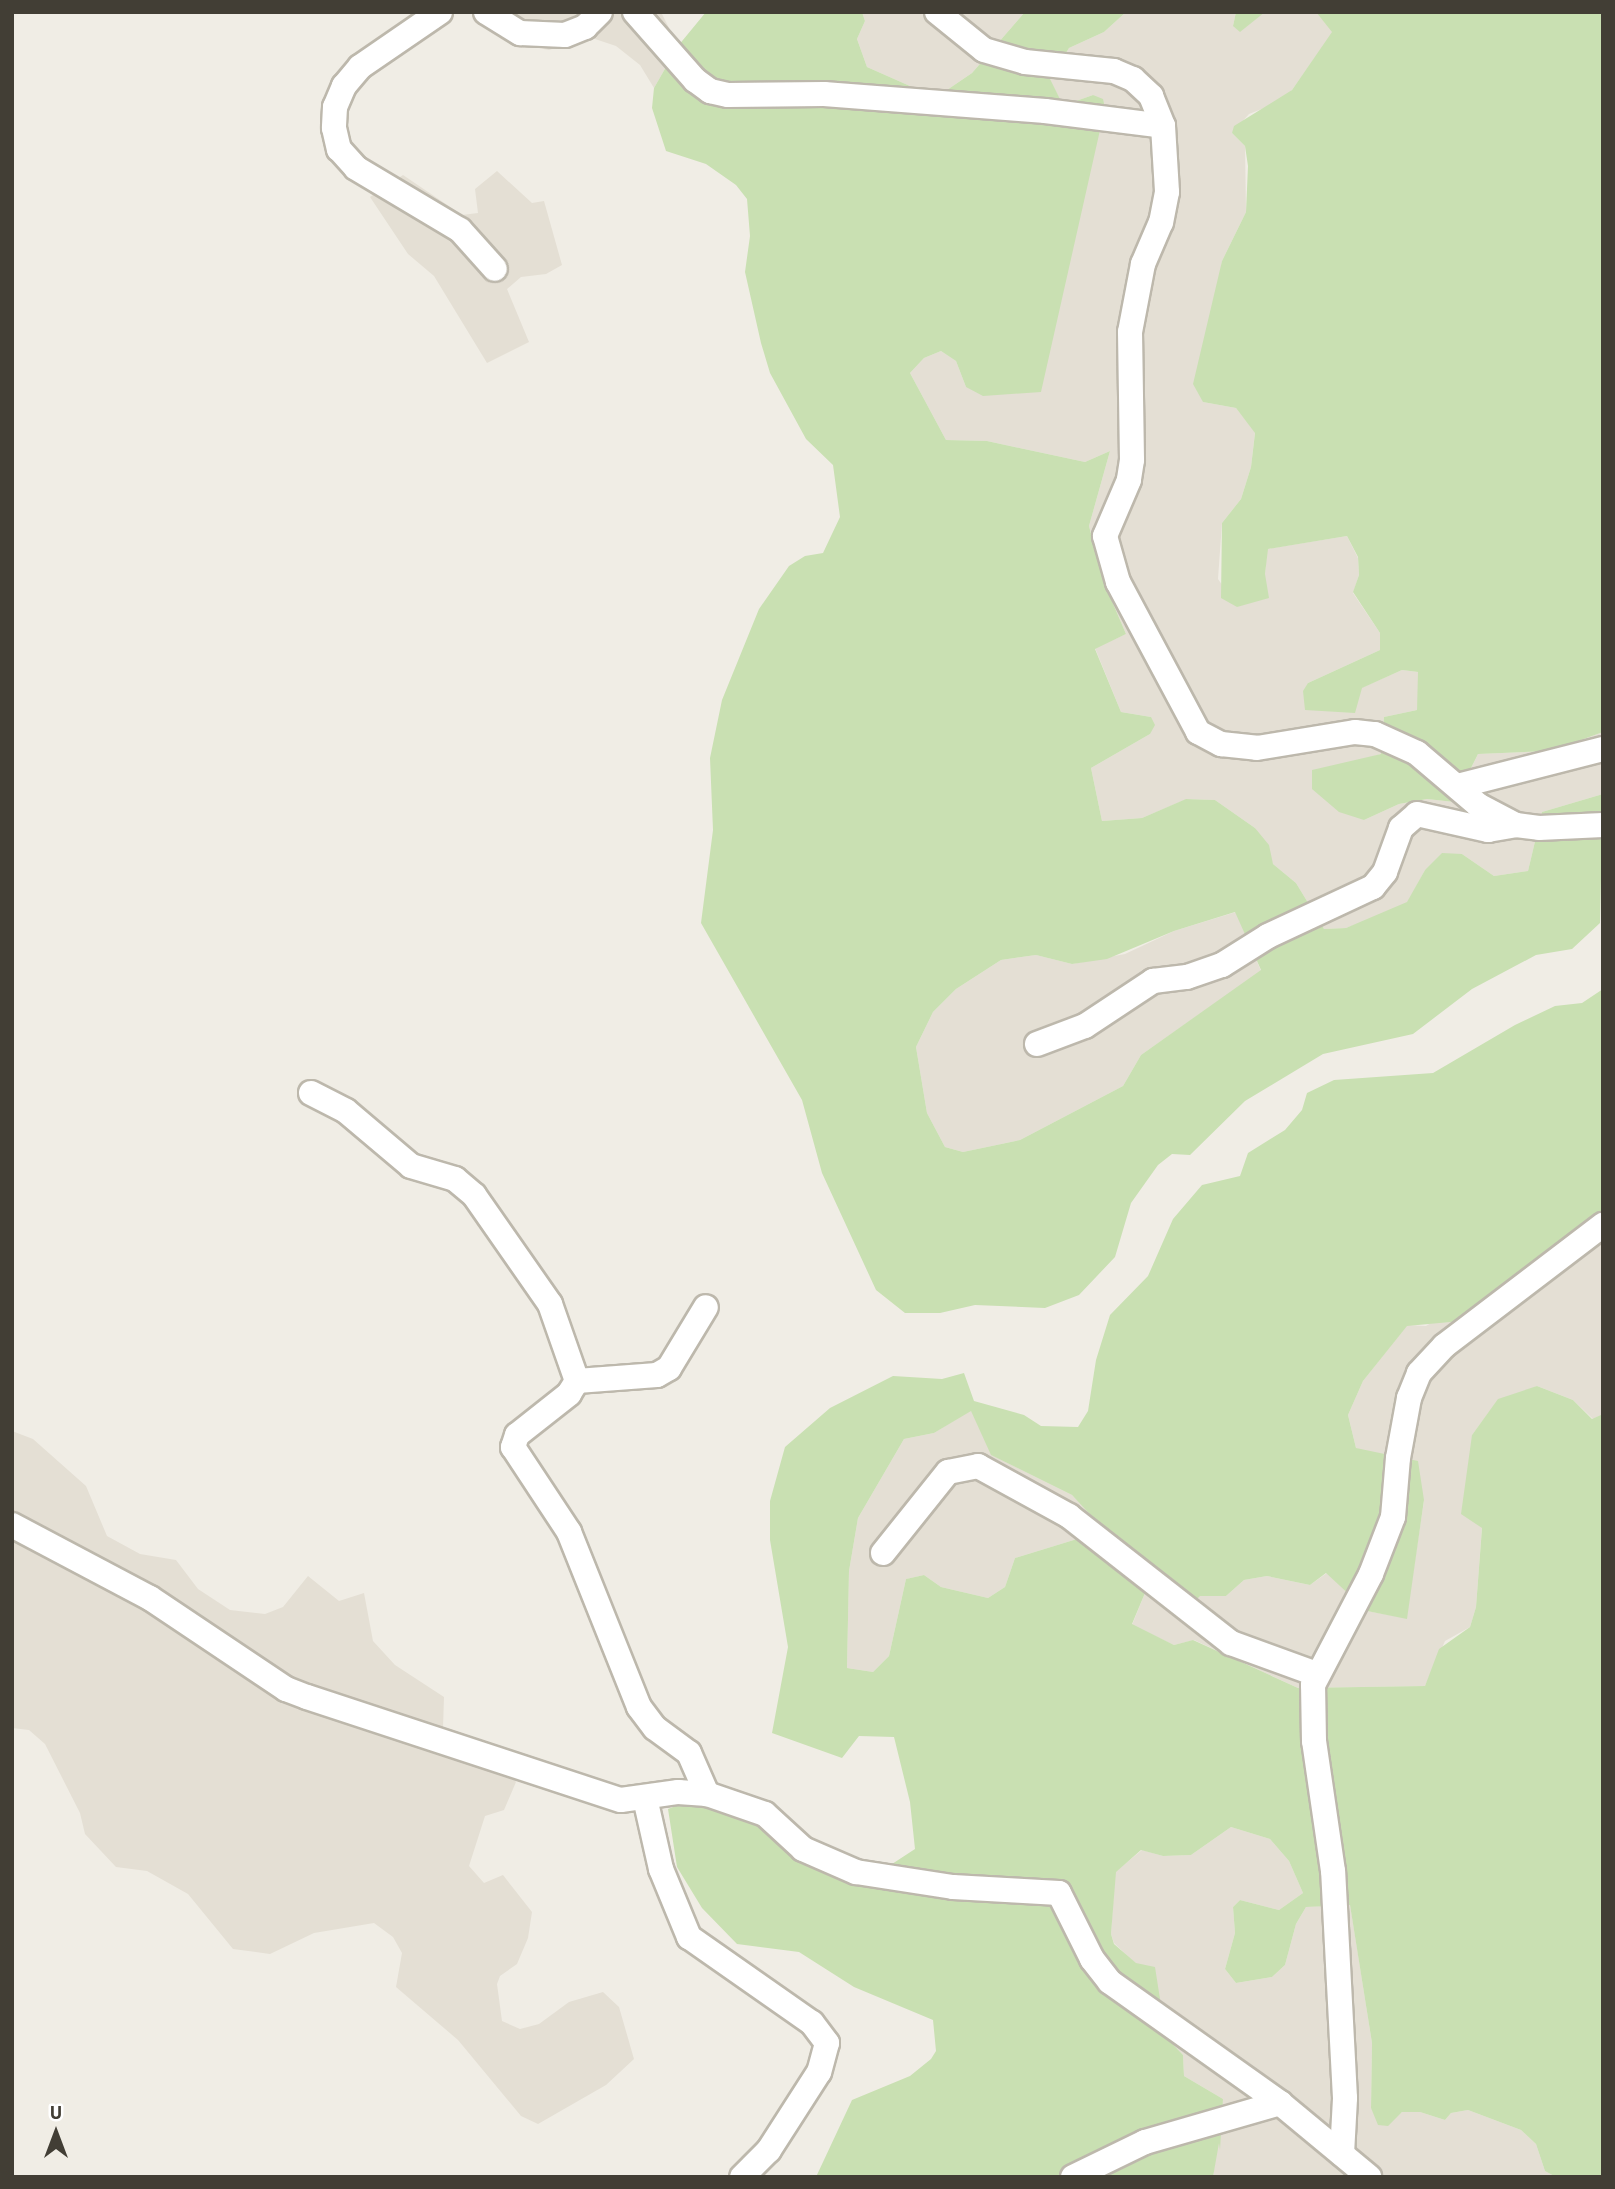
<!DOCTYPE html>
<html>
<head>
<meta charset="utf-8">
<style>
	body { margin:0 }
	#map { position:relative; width:1615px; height:2189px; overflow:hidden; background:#f0ede5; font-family:Barlow,sans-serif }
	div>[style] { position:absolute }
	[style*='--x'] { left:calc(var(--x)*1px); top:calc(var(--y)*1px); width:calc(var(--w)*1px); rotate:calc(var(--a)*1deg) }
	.residential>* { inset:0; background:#e4dfd4 }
	.green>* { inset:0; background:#c9e0b2 }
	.roads { filter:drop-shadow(2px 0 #bdb8ac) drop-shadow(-2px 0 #bdb8ac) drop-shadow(0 2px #bdb8ac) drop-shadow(0 -2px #bdb8ac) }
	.minor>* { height:24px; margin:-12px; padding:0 12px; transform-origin:12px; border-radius:12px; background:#fff }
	span { translate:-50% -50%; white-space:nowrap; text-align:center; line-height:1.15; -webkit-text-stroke:7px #fff; paint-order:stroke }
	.frame { position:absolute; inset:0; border:14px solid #423e35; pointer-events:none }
	.north { position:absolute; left:21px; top:2098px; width:70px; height:70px; -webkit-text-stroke:5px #fff; paint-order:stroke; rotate:0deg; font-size:19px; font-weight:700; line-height:28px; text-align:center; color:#423e35 }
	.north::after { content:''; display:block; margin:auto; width:24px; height:32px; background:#423e35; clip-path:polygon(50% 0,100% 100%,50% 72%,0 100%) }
</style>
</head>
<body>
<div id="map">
	<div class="residential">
		<i style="clip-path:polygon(478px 12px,661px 12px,678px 46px,654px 88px,640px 65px,616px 46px,589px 37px,549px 50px,533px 47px,492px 27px)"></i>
		<i style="clip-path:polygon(862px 12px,1025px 12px,972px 73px,947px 90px,928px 94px,867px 67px,857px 39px,865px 21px)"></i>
		<i style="clip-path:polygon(1126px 12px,1236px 12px,1233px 26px,1265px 12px,1316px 12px,1333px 32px,1292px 90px,1277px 103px,1249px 114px,1232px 133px,1245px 146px,1246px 212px,1222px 261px,1203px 402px,1236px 408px,1255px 432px,1251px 467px,1241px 499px,1222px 523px,1218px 579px,1237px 607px,1265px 574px,1267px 549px,1347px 536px,1358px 558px,1359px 575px,1353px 593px,1380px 633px,1380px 650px,1308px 683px,1361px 688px,1402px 670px,1418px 672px,1421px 681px,1417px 710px,1384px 717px,1381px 754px,1353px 763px,1364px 820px,1399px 804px,1427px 799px,1454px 802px,1478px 754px,1551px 751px,1603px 732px,1603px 794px,1542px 812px,1528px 871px,1494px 876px,1462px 854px,1425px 870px,1408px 902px,1388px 913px,1346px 928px,1324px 929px,1296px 883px,1273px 864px,1255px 828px,1215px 800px,1187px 799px,1142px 818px,1102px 821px,1091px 768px,1150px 734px,1151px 717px,1121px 712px,1095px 648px,1126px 634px,1103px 580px,1089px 526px,1110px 451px,1085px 462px,987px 441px,946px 440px,910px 373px,924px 358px,941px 351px,956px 361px,966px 387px,1092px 156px,1105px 108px,1093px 95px,1076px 101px,1060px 99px,1049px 79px,1069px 48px,1104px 32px)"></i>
		<i style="clip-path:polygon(497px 171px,532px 203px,544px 201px,562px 265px,546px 274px,521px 277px,507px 289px,529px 342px,487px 363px,434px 276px,408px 254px,370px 197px,403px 175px,462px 215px,478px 213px,475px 189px)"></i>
		<i style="clip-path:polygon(1236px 912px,1261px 971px,1141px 1055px,1123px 1086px,1020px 1140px,963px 1152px,945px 1147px,927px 1113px,916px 1047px,933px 1012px,956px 989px,1001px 960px,1036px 955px,1072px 964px,1125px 954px,1174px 931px)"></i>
		<i style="clip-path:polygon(1603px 1213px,1603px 1414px,1593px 1419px,1573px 1400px,1537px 1386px,1489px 1412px,1472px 1435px,1482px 1527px,1476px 1607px,1470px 1627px,1445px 1641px,1425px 1686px,1298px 1688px,1194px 1640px,1174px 1645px,1132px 1625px,1145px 1593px,1226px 1596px,1244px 1580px,1267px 1576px,1310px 1585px,1327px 1573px,1367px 1611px,1406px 1618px,1424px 1501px,1356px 1448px,1348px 1415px,1363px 1381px,1407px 1325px,1426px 1326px)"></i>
		<i style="clip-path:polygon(971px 1410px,992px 1455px,1072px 1495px,1098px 1522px,1077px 1539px,1015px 1558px,1005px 1587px,988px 1598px,941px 1587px,924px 1575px,906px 1579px,889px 1656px,873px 1672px,847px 1668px,849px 1571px,858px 1518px,904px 1439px,934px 1433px)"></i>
		<i style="clip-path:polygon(12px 1431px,33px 1439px,86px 1486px,107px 1536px,140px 1554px,176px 1560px,198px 1589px,230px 1610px,265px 1614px,283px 1607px,308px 1576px,339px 1601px,364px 1593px,373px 1641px,395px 1665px,444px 1697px,443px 1728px,477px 1739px,493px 1751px,516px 1782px,504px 1810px,485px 1816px,469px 1866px,484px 1883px,503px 1875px,532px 1912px,528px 1938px,517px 1964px,500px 1976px,497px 1984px,502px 2021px,520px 2029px,539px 2024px,569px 2002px,603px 1992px,619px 2007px,634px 2059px,606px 2085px,538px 2124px,521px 2116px,458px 2040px,396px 1987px,402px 1953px,393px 1937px,374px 1923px,314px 1933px,270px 1954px,233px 1949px,188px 1894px,147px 1871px,116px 1867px,85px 1834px,80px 1813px,45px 1744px,29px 1730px,12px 1728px)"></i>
		<i style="clip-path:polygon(1231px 1827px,1270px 1839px,1289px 1861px,1303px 1893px,1279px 1910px,1240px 1900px,1233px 1907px,1235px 1933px,1225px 1969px,1236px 1983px,1272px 1977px,1285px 1965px,1296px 1924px,1306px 1907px,1350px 1904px,1372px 2043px,1371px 2108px,1388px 2125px,1402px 2112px,1420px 2112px,1445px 2120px,1451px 2113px,1468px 2110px,1521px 2130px,1536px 2144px,1545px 2171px,1556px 2177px,1213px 2177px,1223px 2099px,1184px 2076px,1183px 2055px,1166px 2037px,1136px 1964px,1114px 1943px,1111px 1934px,1115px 1872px,1142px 1850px,1163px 1856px,1191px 1855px)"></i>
	</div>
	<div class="green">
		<i style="clip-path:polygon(evenodd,706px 12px,862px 12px,865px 21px,857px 39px,867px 67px,928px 94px,947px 90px,972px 73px,1025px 12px,1126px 12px,1104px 32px,1069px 48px,1050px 79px,1060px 99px,1076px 101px,1093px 95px,1103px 99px,1105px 108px,1041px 392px,983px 396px,966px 387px,956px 361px,941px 351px,924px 358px,910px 373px,946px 440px,987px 441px,1085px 462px,1110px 451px,1089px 526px,1103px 580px,1126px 634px,1095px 649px,1121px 712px,1151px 717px,1155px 725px,1150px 734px,1091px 768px,1102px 821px,1142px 818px,1186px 799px,1215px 800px,1255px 828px,1269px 845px,1273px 864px,1296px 883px,1324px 929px,1346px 928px,1407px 902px,1425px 870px,1442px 853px,1462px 854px,1494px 876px,1528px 871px,1542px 812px,1603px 794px,1600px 923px,1572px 949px,1536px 955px,1472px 989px,1413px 1034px,1323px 1054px,1245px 1101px,1190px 1155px,1172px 1154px,1158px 1165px,1131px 1203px,1115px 1257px,1079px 1295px,1045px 1308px,975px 1305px,940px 1313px,905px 1313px,876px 1290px,822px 1173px,802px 1100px,701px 923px,713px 830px,710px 758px,722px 700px,759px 609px,789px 566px,805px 556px,823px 553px,840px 517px,833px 465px,806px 439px,770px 373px,761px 343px,745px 272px,750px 236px,747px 199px,736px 185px,706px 164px,666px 151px,652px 108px,654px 88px,678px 46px,706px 12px,1235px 912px,1261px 970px,1141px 1055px,1123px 1086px,1020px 1140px,963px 1152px,945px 1147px,927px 1113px,916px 1047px,933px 1012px,956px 989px,1001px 960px,1036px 955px,1072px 964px,1107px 959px,1174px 931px,1235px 912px)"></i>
		<i style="clip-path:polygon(1236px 12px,1265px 12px,1240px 32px,1233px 26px)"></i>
		<i style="clip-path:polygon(1316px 12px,1603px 12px,1603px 732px,1551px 751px,1478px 754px,1454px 802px,1427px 799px,1399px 804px,1364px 820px,1339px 812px,1312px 789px,1312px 770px,1381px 754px,1384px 717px,1417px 710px,1418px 672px,1402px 670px,1362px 688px,1355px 713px,1305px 710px,1303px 691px,1308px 683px,1380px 650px,1380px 633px,1353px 592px,1359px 575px,1358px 557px,1347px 536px,1268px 549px,1265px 574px,1269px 598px,1237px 607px,1221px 598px,1222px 523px,1241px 499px,1251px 467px,1255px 433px,1236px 408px,1203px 402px,1193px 384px,1222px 261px,1246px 212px,1248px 166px,1245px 146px,1232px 133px,1234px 126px,1292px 90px,1332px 32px)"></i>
		<i style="clip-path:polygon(evenodd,1603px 989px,1603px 1213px,1461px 1321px,1407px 1326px,1363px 1381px,1348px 1415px,1356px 1448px,1418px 1461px,1424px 1500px,1407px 1619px,1367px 1611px,1326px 1573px,1310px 1585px,1267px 1576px,1244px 1580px,1226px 1596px,1200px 1596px,1184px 1612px,1145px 1593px,1132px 1624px,1174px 1645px,1193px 1640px,1298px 1688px,1425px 1686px,1439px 1649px,1470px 1627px,1476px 1607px,1482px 1528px,1461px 1514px,1472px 1435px,1498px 1399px,1537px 1386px,1573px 1400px,1592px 1419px,1603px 1414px,1603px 2177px,1554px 2176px,1545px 2171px,1536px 2144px,1521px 2130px,1468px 2110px,1451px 2113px,1445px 2120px,1420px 2112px,1402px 2112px,1388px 2126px,1378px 2125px,1371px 2108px,1372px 2043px,1350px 1905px,1306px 1907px,1296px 1924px,1285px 1965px,1272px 1977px,1236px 1983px,1225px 1969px,1235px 1933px,1233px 1907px,1240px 1900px,1279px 1910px,1303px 1893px,1289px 1861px,1270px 1839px,1231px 1827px,1191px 1855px,1163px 1856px,1141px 1850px,1116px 1872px,1111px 1934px,1114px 1944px,1136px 1963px,1155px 1967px,1166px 2037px,1183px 2055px,1184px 2076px,1223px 2099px,1220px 2150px,1219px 2143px,1213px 2177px,816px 2177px,852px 2100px,910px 2076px,931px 2059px,936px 2051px,933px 2020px,854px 1987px,799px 1952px,737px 1944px,702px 1908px,677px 1867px,668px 1809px,686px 1802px,747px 1812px,869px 1879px,915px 1849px,910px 1802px,894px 1737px,859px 1736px,842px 1758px,772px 1733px,788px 1647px,770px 1540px,770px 1501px,785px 1447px,830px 1408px,893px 1376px,942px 1379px,964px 1373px,974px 1401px,1024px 1415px,1041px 1426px,1078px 1427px,1088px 1411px,1096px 1360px,1110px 1315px,1148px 1276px,1173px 1219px,1202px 1185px,1240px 1176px,1248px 1153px,1285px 1130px,1302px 1110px,1307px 1093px,1334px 1080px,1433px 1073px,1515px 1025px,1555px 1006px,1582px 1003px,1603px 989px,971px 1411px,991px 1455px,1072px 1495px,1097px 1522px,1077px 1539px,1015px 1558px,1005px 1587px,988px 1598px,941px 1587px,924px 1575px,906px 1579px,889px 1656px,873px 1672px,847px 1668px,849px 1571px,858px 1518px,904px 1439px,934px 1433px,971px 1411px)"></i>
	</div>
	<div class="roads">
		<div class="minor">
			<i style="--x:440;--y:12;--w:97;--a:145.5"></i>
			<i style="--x:360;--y:67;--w:25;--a:130"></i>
			<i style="--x:344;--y:86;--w:23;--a:113"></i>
			<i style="--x:335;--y:107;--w:21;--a:93"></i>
			<i style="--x:334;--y:128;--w:22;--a:77"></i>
			<i style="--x:339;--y:149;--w:25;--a:48"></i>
			<i style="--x:356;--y:168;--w:121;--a:30.8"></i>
			<i style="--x:460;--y:230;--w:52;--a:48.1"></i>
			<i style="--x:486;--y:12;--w:40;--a:32"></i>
			<i style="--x:520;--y:33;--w:45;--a:2.5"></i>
			<i style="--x:565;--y:35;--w:22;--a:-22"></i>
			<i style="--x:585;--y:27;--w:21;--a:-45"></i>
			<i style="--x:635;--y:12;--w:91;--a:48.6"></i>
			<i style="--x:695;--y:80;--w:19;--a:36"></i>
			<i style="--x:710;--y:91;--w:18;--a:13"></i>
			<i style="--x:728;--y:95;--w:96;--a:-0.6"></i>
			<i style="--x:824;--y:94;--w:222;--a:4.4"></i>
			<i style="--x:1045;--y:111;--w:119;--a:7.2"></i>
			<i style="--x:937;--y:12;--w:60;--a:39"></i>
			<i style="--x:984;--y:50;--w:43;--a:16.3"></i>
			<i style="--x:1025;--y:62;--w:89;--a:5.8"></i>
			<i style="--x:1114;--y:71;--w:21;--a:23"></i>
			<i style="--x:1133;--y:79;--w:25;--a:43"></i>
			<i style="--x:1151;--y:96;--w:32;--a:68"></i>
			<i style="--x:1163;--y:126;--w:66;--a:86.5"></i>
			<i style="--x:1167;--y:192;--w:31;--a:101"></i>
			<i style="--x:1161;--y:222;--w:46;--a:113.2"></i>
			<i style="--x:1143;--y:264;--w:69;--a:100.8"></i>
			<i style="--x:1130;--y:332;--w:128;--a:89.1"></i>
			<i style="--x:1132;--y:460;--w:20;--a:99"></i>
			<i style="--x:1129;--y:480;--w:61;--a:113.2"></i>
			<i style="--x:1105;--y:536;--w:48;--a:74.2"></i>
			<i style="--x:1118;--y:582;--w:170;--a:61.9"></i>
			<i style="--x:1198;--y:732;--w:26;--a:28"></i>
			<i style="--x:1221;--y:744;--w:36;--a:6"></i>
			<i style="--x:1257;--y:748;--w:99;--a:-9.3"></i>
			<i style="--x:1355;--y:732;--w:20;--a:6"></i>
			<i style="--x:1375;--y:734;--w:46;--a:24.3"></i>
			<i style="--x:1417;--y:753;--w:80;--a:40.4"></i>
			<i style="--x:1478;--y:805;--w:43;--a:27.8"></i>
			<i style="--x:1516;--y:825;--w:23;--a:7"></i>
			<i style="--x:1539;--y:828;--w:64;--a:-2.7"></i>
			<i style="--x:1458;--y:786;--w:150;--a:-14.3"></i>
			<i style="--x:1037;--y:1044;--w:51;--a:-20.6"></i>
			<i style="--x:1085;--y:1026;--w:82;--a:-33.5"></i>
			<i style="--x:1153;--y:981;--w:34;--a:-7"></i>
			<i style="--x:1187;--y:977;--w:37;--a:-19"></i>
			<i style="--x:1222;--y:965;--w:54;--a:-32.2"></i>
			<i style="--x:1268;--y:936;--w:116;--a:-25"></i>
			<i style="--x:1373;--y:887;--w:19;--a:-51"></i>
			<i style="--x:1385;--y:872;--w:47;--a:-70"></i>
			<i style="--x:1401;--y:828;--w:21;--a:-41"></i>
			<i style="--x:1417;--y:814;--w:73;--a:12.7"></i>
			<i style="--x:1488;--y:830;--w:28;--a:-10"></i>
			<i style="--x:311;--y:1093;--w:39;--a:27"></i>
			<i style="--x:346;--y:1111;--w:85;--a:40.2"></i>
			<i style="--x:411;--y:1166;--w:46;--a:16.5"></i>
			<i style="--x:455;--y:1179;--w:25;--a:40"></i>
			<i style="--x:474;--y:1195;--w:133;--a:55.1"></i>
			<i style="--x:550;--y:1304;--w:82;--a:70.7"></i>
			<i style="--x:577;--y:1381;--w:15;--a:122"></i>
			<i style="--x:569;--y:1394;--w:66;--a:141.7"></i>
			<i style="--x:517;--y:1435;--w:13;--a:108"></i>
			<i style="--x:513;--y:1447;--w:102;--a:56.6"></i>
			<i style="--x:569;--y:1532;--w:188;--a:68.2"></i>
			<i style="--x:639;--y:1707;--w:26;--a:53"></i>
			<i style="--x:655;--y:1728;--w:42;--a:36.3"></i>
			<i style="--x:689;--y:1753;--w:45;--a:66.3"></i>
			<i style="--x:577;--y:1381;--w:80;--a:-4.3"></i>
			<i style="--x:657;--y:1375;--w:14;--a:-30"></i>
			<i style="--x:669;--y:1368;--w:71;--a:-58.8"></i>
			<i style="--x:12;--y:1525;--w:156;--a:27.9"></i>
			<i style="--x:150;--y:1598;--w:164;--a:33.8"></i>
			<i style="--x:286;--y:1689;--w:22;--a:21"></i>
			<i style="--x:307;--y:1697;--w:330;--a:18.2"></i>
			<i style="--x:621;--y:1800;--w:58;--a:-8"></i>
			<i style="--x:678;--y:1792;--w:29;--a:4"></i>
			<i style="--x:707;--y:1794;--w:61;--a:19"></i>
			<i style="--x:765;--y:1814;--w:52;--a:42.6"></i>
			<i style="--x:803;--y:1849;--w:58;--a:23.5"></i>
			<i style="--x:856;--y:1872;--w:98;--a:8.8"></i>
			<i style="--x:953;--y:1887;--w:106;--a:3.2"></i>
			<i style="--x:1059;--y:1893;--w:74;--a:63.4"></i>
			<i style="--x:1092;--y:1959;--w:29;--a:52"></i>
			<i style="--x:1110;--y:1982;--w:209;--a:35.4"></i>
			<i style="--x:1280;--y:2103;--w:116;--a:39.7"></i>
			<i style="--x:883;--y:1553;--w:104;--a:-51.3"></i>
			<i style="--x:948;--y:1472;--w:31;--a:-11"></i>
			<i style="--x:978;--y:1466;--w:104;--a:28.8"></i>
			<i style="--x:1069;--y:1516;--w:206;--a:38.1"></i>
			<i style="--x:1231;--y:1643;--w:90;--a:20"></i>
			<i style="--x:645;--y:1798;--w:73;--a:77.3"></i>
			<i style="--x:661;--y:1869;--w:74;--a:67.6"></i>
			<i style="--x:689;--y:1937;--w:150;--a:35"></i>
			<i style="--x:812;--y:2023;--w:25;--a:53"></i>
			<i style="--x:827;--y:2043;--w:30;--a:105"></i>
			<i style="--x:819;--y:2072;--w:93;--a:122.7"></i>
			<i style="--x:769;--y:2150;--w:38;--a:135"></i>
			<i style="--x:1342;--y:2154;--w:56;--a:-86.9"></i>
			<i style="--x:1345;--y:2098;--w:227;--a:-93"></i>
			<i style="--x:1333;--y:1871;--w:131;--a:-98.3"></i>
			<i style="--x:1314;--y:1741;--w:56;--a:-91"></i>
			<i style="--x:1313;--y:1685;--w:125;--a:-62.4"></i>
			<i style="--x:1371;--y:1574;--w:61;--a:-68.9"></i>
			<i style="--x:1393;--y:1517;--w:59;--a:-85.2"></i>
			<i style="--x:1398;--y:1458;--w:61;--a:-79.6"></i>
			<i style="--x:1409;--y:1398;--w:27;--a:-68"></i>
			<i style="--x:1419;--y:1373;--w:37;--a:-47"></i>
			<i style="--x:1444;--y:1346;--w:200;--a:-37.3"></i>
			<i style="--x:1073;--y:2177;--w:80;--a:-25.9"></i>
			<i style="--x:1145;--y:2142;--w:141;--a:-16.1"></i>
		</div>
	</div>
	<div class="frame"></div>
	<div class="north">U</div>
</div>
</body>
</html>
